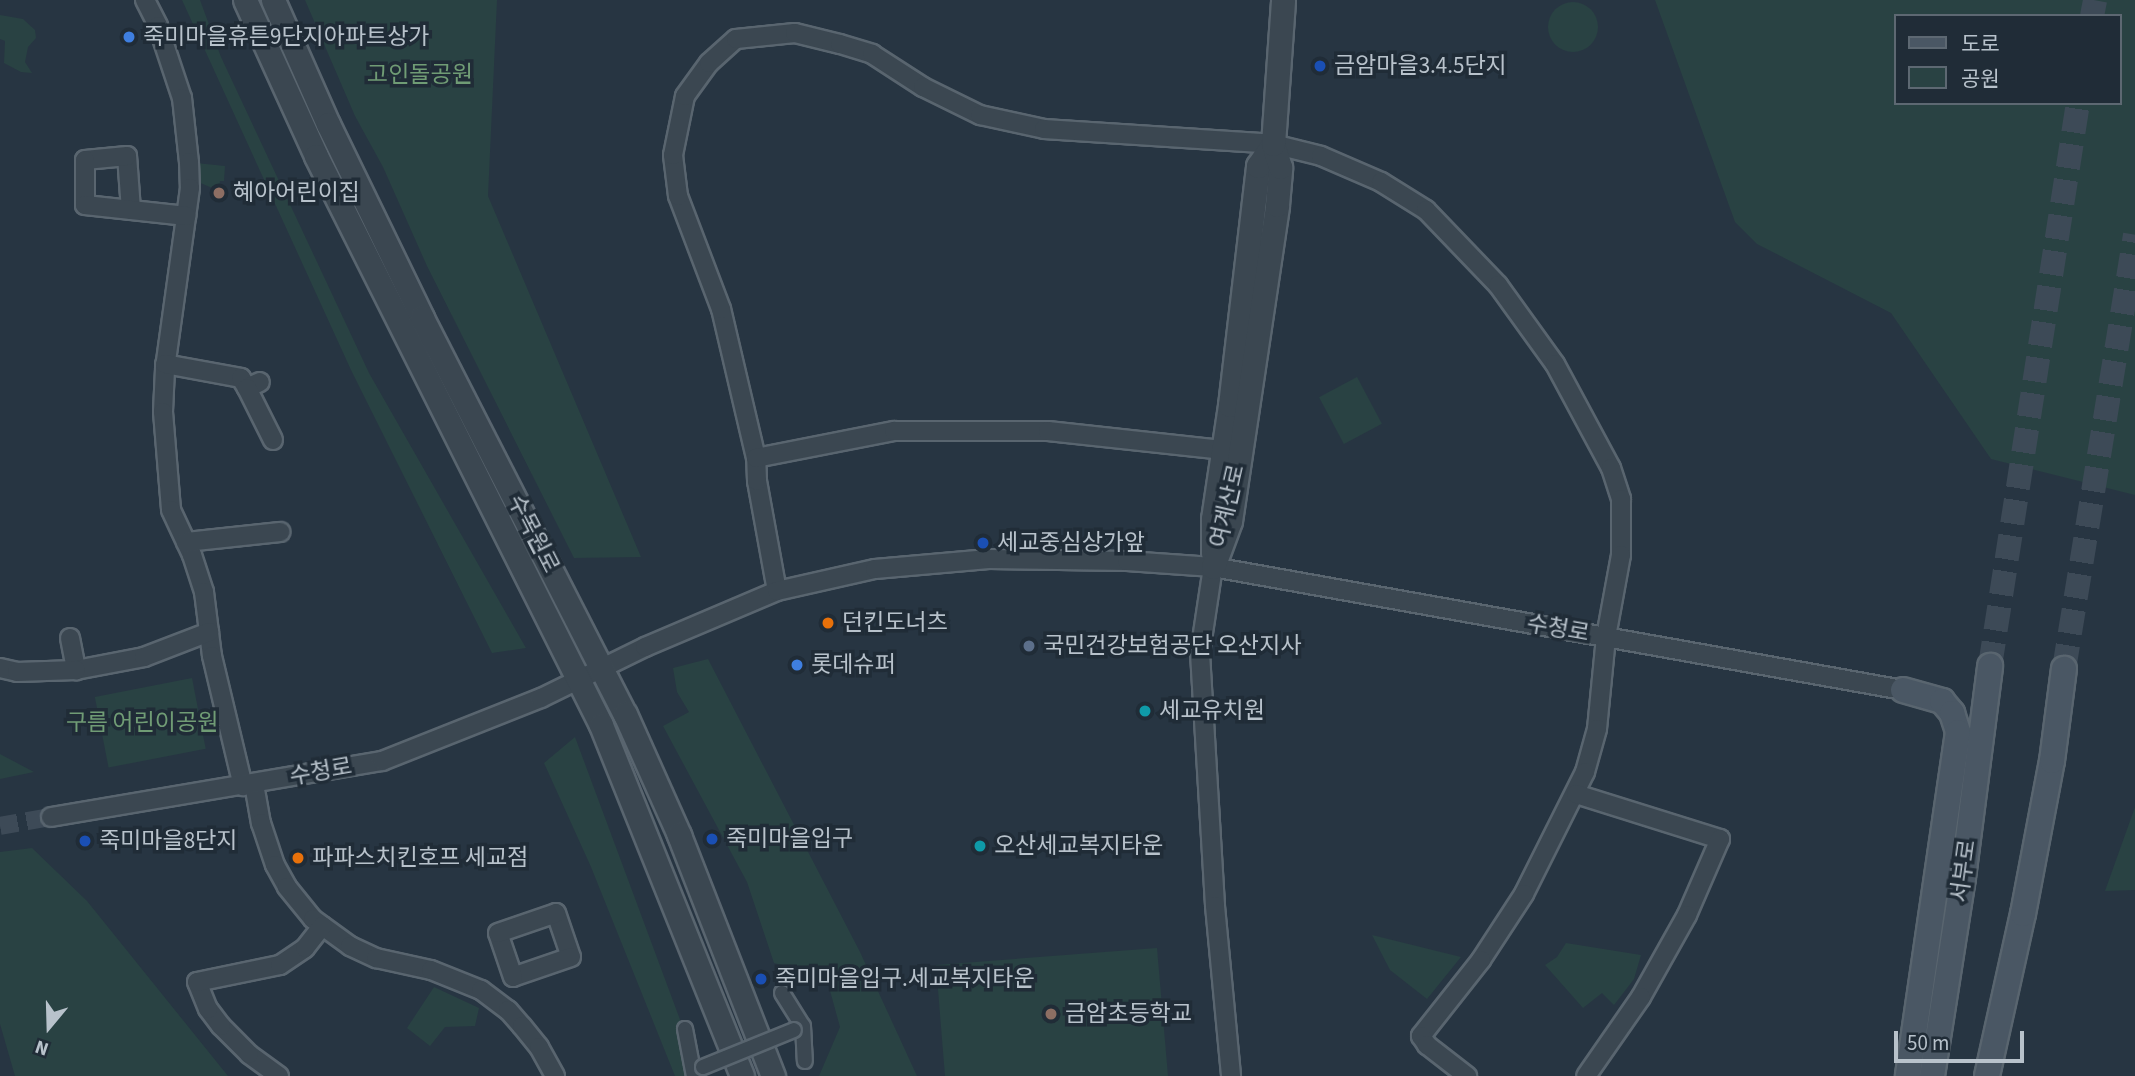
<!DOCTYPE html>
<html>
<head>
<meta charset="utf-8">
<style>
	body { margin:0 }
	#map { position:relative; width:2135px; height:1076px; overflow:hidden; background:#273542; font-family:"Source Sans 3","Noto Sans KR",sans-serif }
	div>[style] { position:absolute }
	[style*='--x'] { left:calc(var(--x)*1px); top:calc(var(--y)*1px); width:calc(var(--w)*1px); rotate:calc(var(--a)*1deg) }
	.green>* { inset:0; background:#294243; transform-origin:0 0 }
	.round { border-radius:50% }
	.minor-tunnel>* { height:18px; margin-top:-9px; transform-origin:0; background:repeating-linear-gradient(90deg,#3d4a57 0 18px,transparent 0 27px) }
	.secondary-tunnel>* { height:24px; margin-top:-12px; transform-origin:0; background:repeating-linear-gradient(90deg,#3d4a57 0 24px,transparent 0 36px) }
	.roads { filter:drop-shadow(2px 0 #59656f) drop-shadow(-2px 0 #59656f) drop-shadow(0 2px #59656f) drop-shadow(0 -2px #59656f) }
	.pedestrian>* { height:14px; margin:-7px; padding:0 7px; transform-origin:7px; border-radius:7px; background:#3b4751 }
	.minor>* { height:18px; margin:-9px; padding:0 9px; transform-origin:9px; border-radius:9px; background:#3b4751 }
	.tertiary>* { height:23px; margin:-11.5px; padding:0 11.5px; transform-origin:11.5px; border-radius:11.5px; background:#3b4751 }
	.secondary>* { height:24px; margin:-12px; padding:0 12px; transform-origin:12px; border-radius:12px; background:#4a5764 }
	.bridges { filter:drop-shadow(2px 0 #59656f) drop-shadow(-2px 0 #59656f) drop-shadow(0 2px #59656f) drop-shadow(0 -2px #59656f) }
	.pedestrian-bridge>* { height:14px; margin:-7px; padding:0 7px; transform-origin:7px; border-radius:7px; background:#3b4751 }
	.dots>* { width:19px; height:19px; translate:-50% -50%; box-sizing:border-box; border:4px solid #202c37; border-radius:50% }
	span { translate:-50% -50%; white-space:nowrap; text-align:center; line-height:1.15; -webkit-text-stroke:7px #202c37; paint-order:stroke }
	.poi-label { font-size:23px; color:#b8c2cb }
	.left { translate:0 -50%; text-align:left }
	.park-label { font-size:23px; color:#709c75 }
	.street-label { font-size:23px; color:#b8c2cb }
	.legend { position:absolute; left:1894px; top:14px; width:228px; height:91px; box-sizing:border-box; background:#202c37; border:2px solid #5d6872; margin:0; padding:9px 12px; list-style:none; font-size:21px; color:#b8c2cb }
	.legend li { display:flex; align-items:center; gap:14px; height:35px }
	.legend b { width:35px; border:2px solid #5d6872 }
	.north { position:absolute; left:14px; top:992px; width:70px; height:70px; -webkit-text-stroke:5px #202c37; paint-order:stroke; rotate:199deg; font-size:19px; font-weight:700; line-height:28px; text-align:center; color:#b8c2cb }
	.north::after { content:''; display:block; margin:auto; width:24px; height:32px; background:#b8c2cb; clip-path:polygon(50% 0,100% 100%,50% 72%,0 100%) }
	.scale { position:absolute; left:1894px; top:1031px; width:130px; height:32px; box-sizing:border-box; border:4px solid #b8c2cb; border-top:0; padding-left:9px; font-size:21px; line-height:24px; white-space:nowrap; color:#b8c2cb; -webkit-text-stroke:5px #202c37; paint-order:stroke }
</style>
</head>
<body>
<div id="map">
	<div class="green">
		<i style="clip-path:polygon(182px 0,200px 0,221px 57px,369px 373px,526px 648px,492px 653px,351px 370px)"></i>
		<i style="clip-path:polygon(305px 0,497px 0,488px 196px,641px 557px,574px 558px,427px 266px,383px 167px,355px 116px)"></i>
		<i style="clip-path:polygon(evenodd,1655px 0,2135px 0,2135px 495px,1991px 459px,1891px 313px,1757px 244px,1735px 222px,1655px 0,1895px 16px,2119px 16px,2119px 103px,1895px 103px,1895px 16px)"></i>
		<i class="round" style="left:1548px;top:2px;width:50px;height:50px"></i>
		<i style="clip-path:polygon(0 15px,23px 19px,35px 30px,36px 38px,28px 47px,25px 62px,32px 73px,21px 72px,4px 63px,5px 41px,0 39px)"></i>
		<i style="clip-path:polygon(196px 163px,225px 166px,224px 181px,220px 181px,219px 191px,196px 181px)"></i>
		<i style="left:1357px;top:377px;width:53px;height:43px;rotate:62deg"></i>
		<i style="clip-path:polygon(708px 659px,860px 952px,917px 1076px,819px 1076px,840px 1027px,826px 976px,774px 963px,747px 882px,663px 726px,689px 712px,677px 692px,673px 668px)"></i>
		<i style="left:192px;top:678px;width:72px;height:99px;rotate:79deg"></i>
		<i style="clip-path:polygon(575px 737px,701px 1076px,675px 1076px,591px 867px,544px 763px)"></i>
		<i style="clip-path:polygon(0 754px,34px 772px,0 779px)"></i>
		<i style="clip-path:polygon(2135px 807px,2135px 890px,2105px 891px)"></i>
		<i style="clip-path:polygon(32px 848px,87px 901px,228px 1076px,15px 1076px,0 1024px,0 852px)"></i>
		<i style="clip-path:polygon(1372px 935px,1461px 957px,1427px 999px,1390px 970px)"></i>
		<i style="clip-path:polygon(1566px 943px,1641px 955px,1634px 979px,1614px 1005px,1602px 993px,1583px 1008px,1545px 965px,1557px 957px)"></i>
		<i style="clip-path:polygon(1157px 948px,1168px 1076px,945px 1076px,936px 965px)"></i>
		<i style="clip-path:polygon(434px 987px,479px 1008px,475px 1026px,445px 1027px,430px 1046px,407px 1028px)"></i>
	</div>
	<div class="minor-tunnel">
		<i style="--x:0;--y:826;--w:52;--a:-10"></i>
	</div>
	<div class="secondary-tunnel">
		<i style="--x:2092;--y:16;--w:16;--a:-79"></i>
		<i style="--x:1990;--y:666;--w:570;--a:-81.12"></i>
		<i style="--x:2064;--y:669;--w:440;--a:-80.7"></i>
	</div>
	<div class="roads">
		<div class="pedestrian">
			<i style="--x:782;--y:993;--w:39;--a:58"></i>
			<i style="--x:803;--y:1026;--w:35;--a:87"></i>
			<i style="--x:685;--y:1029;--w:48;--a:79.2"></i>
		</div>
		<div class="minor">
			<i style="--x:145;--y:0;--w:29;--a:63"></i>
			<i style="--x:158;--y:26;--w:76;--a:71.6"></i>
			<i style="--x:182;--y:98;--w:64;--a:83.8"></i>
			<i style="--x:189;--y:162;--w:26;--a:88"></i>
			<i style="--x:190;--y:188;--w:183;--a:97.9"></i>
			<i style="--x:165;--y:369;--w:43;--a:92.7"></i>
			<i style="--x:163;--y:412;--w:98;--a:85.3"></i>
			<i style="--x:171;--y:510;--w:50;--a:65"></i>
			<i style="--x:192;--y:555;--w:39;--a:72"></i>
			<i style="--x:204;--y:592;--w:64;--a:82.9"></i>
			<i style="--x:212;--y:656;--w:134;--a:76.6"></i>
			<i style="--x:131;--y:210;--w:54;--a:-94.2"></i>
			<i style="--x:127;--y:156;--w:42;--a:174.6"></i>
			<i style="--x:85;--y:160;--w:45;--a:90"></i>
			<i style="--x:85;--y:205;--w:102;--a:6.2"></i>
			<i style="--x:165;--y:364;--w:77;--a:10.4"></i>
			<i style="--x:241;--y:378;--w:12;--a:59"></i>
			<i style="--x:247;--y:388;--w:14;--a:-25"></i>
			<i style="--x:247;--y:388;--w:58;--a:63.4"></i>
			<i style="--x:756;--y:458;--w:153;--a:-103.2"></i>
			<i style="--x:721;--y:309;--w:121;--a:-110.8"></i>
			<i style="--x:678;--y:196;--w:41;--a:-97"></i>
			<i style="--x:673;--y:155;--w:60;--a:-78.5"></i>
			<i style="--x:685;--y:96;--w:41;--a:-54"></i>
			<i style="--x:709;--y:63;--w:36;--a:-42"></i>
			<i style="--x:736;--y:39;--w:59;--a:-5.8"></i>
			<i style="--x:795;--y:33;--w:46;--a:13.7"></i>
			<i style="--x:840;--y:44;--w:34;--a:17"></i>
			<i style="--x:872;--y:54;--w:61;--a:32.9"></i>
			<i style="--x:923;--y:87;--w:64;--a:26.2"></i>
			<i style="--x:980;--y:115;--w:66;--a:12.3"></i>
			<i style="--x:1044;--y:129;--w:229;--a:3.7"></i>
			<i style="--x:1273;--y:144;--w:49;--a:14"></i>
			<i style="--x:1321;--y:156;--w:65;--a:23.4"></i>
			<i style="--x:1381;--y:182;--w:53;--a:31.9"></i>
			<i style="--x:1426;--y:210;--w:104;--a:46.2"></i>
			<i style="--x:1498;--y:285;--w:97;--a:54.2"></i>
			<i style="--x:1555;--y:364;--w:118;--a:61.7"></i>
			<i style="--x:1611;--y:468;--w:33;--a:72"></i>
			<i style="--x:1621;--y:499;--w:56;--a:90"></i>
			<i style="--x:1621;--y:555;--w:83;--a:100.4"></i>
			<i style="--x:1606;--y:637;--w:92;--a:95.6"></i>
			<i style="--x:1597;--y:729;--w:45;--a:105.6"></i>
			<i style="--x:1585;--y:772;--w:136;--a:116.6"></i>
			<i style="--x:1524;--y:894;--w:79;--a:123.1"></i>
			<i style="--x:1481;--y:960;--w:97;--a:128.3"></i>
			<i style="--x:1421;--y:1036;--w:11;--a:56"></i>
			<i style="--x:1427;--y:1045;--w:51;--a:37.8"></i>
			<i style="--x:186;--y:542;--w:95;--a:-6.1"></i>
			<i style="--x:1213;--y:567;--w:87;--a:98.6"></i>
			<i style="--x:1200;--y:653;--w:253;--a:86.6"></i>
			<i style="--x:1215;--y:906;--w:171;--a:84.6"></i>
			<i style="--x:777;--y:591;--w:112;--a:-100.3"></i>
			<i style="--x:757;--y:481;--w:23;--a:-92"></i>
			<i style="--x:756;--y:458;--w:141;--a:-11.1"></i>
			<i style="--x:894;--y:431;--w:154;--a:0"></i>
			<i style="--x:1048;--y:431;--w:177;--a:6.2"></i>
			<i style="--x:70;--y:638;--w:33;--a:79"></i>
			<i style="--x:76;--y:670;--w:69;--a:-10.8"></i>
			<i style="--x:144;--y:657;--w:70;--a:-21"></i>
			<i style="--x:0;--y:668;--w:17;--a:13"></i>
			<i style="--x:17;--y:672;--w:59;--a:-1.9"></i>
			<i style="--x:254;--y:784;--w:40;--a:80"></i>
			<i style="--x:261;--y:823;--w:44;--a:71.6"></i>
			<i style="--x:275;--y:865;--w:25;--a:61"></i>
			<i style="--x:287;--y:887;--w:41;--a:50.9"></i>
			<i style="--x:313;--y:919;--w:46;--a:36.1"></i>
			<i style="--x:350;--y:946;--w:29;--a:25"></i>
			<i style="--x:376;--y:958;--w:56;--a:12.3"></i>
			<i style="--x:431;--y:970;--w:54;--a:21.8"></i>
			<i style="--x:481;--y:990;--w:34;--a:37"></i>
			<i style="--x:508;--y:1010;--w:21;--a:49"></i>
			<i style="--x:522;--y:1026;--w:27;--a:51"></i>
			<i style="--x:539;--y:1047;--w:33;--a:61"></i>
			<i style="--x:1576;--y:794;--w:151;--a:17.4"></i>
			<i style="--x:1720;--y:839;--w:83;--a:113.5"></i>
			<i style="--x:1687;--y:915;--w:94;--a:119.3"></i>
			<i style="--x:1641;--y:997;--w:96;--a:124.8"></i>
			<i style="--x:51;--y:817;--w:336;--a:-9.6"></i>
			<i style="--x:382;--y:761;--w:171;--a:-21.6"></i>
			<i style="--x:541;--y:698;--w:116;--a:-26.1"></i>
			<i style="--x:645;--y:647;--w:143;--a:-23"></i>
			<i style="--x:777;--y:591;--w:100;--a:-12.7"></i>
			<i style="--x:875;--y:569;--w:114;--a:-5"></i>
			<i style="--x:989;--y:559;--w:138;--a:0.8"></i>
			<i style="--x:1127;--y:561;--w:86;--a:4"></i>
			<i style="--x:1213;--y:567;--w:701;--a:10.11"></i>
			<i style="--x:556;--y:913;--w:46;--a:71.2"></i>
			<i style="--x:571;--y:957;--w:61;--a:161"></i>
			<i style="--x:513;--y:977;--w:46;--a:-108.8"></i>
			<i style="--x:498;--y:933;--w:61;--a:-19"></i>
			<i style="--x:279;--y:1076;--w:37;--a:-144"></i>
			<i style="--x:249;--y:1054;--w:40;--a:-135"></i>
			<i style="--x:221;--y:1026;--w:21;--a:-127"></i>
			<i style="--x:208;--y:1009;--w:29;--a:-112"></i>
			<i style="--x:197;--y:982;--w:85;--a:-11.6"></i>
			<i style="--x:280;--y:965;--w:30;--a:-34"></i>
			<i style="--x:305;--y:948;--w:28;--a:-52"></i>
		</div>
		<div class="tertiary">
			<i style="--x:245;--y:0;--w:171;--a:65.5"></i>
			<i style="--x:316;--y:156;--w:636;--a:63.39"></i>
			<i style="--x:601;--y:725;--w:378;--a:68.1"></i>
			<i style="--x:273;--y:0;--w:136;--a:66.1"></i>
			<i style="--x:328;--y:124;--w:216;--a:64.1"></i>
			<i style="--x:422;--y:318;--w:445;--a:62.9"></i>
			<i style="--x:625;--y:714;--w:133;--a:65.9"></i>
			<i style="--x:679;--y:835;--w:259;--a:68.7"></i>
			<i style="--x:1213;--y:553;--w:34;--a:-90"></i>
			<i style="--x:1213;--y:519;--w:115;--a:-81.5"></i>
			<i style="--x:1230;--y:405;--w:241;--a:-83.3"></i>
			<i style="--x:1258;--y:166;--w:27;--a:-56"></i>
			<i style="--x:1213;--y:567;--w:49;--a:-69.7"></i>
			<i style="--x:1230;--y:521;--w:319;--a:-81.5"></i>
			<i style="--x:1277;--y:205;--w:38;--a:-85"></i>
			<i style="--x:1280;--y:167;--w:24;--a:-107"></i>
			<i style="--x:1273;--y:144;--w:144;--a:-86"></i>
		</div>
		<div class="secondary">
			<i style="--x:1903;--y:690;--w:41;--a:15.8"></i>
			<i style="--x:1942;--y:701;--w:16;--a:50"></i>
			<i style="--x:1952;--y:713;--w:20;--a:72"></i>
			<i style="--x:1958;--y:732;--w:348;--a:98.3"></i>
			<i style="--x:1932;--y:1076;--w:200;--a:-81.1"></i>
			<i style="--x:1963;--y:878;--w:214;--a:-82.7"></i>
			<i style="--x:1987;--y:1076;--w:166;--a:-77.5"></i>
			<i style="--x:2023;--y:914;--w:156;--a:-79.3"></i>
			<i style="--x:2052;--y:761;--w:93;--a:-82.6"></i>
		</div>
	</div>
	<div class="bridges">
		<div class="pedestrian-bridge">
			<i style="--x:703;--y:1067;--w:98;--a:-22.1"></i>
		</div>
	</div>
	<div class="dots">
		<i style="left:129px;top:37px;background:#3f7fe0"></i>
		<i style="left:1320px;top:66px;background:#1a4fb4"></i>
		<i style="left:219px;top:193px;background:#8d6e63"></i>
		<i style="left:983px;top:543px;background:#1a4fb4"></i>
		<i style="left:828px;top:623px;background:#e8710a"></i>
		<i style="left:1029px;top:646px;background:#5c6f8a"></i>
		<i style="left:797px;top:665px;background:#3f7fe0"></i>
		<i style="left:1145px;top:711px;background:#0f9aa8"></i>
		<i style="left:712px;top:839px;background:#1a4fb4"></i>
		<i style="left:85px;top:841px;background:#1a4fb4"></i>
		<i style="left:980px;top:846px;background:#0f9aa8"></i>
		<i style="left:298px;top:858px;background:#e8710a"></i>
		<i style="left:761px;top:979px;background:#1a4fb4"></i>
		<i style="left:1051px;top:1014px;background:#8d6e63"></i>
	</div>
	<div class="poi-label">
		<span class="left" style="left:143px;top:37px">죽미마을휴튼9단지아파트상가</span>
		<span class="left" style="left:1334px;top:66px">금암마을3.4.5단지</span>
		<span class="left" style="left:233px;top:193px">혜아어린이집</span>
		<span class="left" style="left:997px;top:543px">세교중심상가앞</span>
		<span class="left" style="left:842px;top:623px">던킨도너츠</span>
		<span class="left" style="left:1043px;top:646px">국민건강보험공단 오산지사</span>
		<span class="left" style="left:811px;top:665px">롯데슈퍼</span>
		<span class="left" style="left:1159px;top:711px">세교유치원</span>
		<span class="left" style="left:726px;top:839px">죽미마을입구</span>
		<span class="left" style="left:99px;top:841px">죽미마을8단지</span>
		<span class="left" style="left:994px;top:846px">오산세교복지타운</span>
		<span class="left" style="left:312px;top:858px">파파스치킨호프 세교점</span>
		<span class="left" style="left:775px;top:979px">죽미마을입구.세교복지타운</span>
		<span class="left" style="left:1065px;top:1014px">금암초등학교</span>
	</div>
	<div class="park-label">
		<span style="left:420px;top:75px">고인돌공원</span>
		<span style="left:142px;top:723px">구름 어린이공원</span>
	</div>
	<div class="street-label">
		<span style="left:1228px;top:506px;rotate:-77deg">여계산로</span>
		<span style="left:533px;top:534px;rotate:63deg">수목원로</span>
		<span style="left:1558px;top:629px;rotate:10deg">수청로</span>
		<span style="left:321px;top:772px;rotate:-10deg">수청로</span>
		<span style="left:1964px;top:871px;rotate:-82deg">서부로</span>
	</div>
	<ul class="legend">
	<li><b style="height:9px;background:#4a5764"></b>도로</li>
	<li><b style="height:19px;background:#294243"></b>공원</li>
	</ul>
	<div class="north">N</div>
	<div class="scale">50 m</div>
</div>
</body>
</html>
